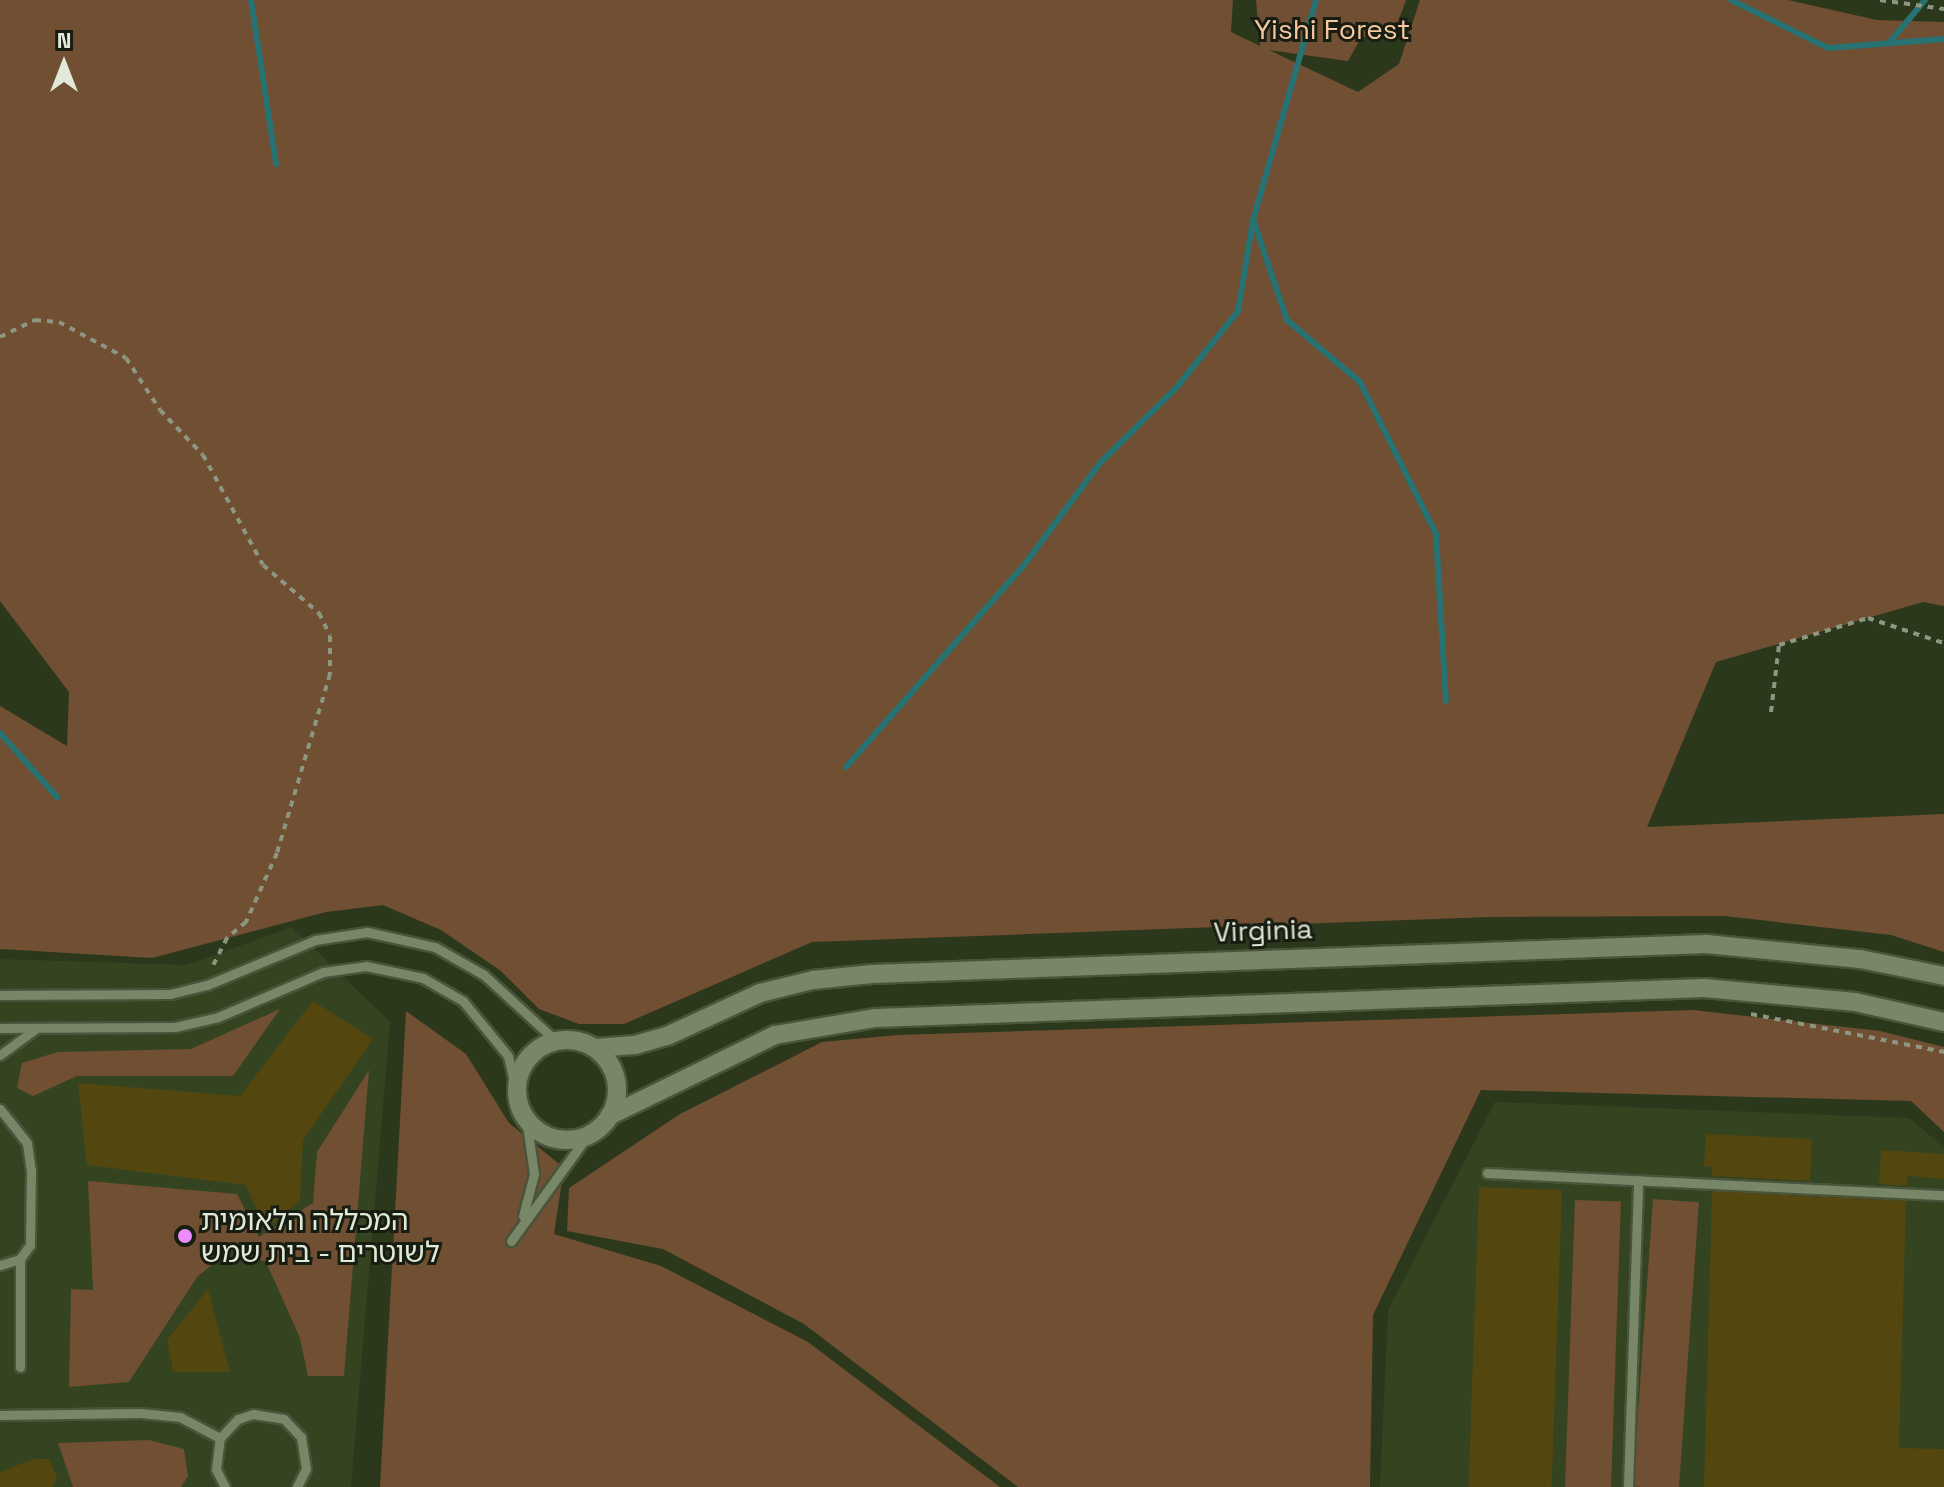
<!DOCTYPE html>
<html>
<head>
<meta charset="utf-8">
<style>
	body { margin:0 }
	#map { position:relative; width:1944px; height:1487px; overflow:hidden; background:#2c381c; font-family:"Space Grotesk","Noto Sans Hebrew",sans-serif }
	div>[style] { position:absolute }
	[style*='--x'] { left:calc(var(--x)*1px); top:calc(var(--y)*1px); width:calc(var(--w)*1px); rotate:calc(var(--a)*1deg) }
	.built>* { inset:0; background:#344420 }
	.green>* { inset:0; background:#704f32; transform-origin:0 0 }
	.stream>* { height:6px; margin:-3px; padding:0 3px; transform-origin:3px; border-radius:3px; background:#277272 }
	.building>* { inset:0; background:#53460f; transform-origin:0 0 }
	.path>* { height:4px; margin-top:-2px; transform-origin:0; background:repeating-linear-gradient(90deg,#8c9680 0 6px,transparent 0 12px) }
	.roads { filter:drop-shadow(2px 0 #49543b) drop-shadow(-2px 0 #49543b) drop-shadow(0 2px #49543b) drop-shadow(0 -2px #49543b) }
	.service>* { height:9px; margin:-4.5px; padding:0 4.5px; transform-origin:4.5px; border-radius:4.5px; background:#788767 }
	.minor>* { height:18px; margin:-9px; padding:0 9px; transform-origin:9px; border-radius:9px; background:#788767 }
	.minor>.ring { margin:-9px; padding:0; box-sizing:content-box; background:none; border:18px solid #788767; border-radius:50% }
	.dots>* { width:22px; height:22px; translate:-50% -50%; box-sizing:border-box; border:4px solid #181d11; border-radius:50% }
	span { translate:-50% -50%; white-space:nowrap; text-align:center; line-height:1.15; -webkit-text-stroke:6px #181d11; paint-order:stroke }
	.park-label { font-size:28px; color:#f5c8a1 }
	.street-label { font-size:28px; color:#e1e9d8 }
	.poi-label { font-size:28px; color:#e1e9d8 }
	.left { translate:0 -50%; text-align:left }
	.north { position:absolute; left:24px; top:24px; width:80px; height:80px; -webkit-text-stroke:6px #181d11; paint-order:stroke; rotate:0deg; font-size:22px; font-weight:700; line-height:32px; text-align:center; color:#e1e9d8 }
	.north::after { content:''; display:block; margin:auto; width:28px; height:36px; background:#e1e9d8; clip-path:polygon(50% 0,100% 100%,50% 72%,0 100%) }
</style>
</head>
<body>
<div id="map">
	<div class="built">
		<i style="clip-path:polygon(292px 927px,390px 1022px,351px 1487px,0 1487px,0 959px,187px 965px)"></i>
		<i style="clip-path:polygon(1495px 1102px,1909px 1118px,1944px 1147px,1944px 1487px,1380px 1487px,1388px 1310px)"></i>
	</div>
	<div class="green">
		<i style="clip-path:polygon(0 0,1233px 0,1231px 32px,1260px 46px,1256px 0,1406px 0,1397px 25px,1361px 38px,1348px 61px,1269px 50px,1358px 92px,1399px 64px,1420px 0,1788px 0,1877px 20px,1944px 22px,1944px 606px,1923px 602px,1716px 662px,1647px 827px,1944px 814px,1944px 952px,1891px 935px,1724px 916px,1490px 917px,812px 942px,624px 1024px,579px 1024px,539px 1009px,501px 971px,441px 930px,383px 905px,326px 912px,152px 958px,0 949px,0 706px,67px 746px,69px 692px,0 601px)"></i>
		<i style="clip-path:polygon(280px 1009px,233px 1076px,77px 1076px,33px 1096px,17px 1088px,22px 1063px,58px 1052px,191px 1049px)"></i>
		<i style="clip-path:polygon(1693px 1010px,1880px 1031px,1944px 1047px,1944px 1132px,1911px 1101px,1481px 1090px,1373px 1315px,1370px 1487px,1018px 1487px,804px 1324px,663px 1249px,567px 1231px,569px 1188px,680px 1114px,822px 1042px,898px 1035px)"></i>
		<i style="clip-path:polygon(406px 1011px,466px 1054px,509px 1123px,564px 1168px,554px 1234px,661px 1266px,808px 1342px,1000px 1487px,380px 1487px)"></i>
		<i style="clip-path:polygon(369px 1070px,344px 1376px,308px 1376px,300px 1338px,266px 1262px,230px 1250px,197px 1277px,129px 1382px,69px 1387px,71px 1289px,93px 1290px,88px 1181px,237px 1194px,259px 1237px,313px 1203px,317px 1152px)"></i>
		<i style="left:1653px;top:1199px;width:46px;height:288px;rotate:4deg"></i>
		<i style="left:1575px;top:1200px;width:46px;height:287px;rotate:2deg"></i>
		<i style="clip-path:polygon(149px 1440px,184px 1449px,188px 1476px,181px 1487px,73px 1487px,58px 1443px)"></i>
	</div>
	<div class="stream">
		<i style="--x:251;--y:0;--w:166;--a:81.3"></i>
		<i style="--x:1731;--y:0;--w:108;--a:26.3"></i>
		<i style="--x:1828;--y:48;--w:116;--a:-4.4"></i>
		<i style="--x:1889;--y:43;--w:56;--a:-50.1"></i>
		<i style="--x:1254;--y:222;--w:103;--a:71.4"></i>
		<i style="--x:1287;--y:320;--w:96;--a:40.3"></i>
		<i style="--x:1360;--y:382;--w:170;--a:63.4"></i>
		<i style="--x:1436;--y:534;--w:167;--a:86.6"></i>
		<i style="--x:0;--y:733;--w:86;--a:48.3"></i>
		<i style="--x:846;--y:767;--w:269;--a:-48.6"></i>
		<i style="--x:1024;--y:565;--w:127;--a:-53.3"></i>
		<i style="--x:1100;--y:463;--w:108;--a:-44.6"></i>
		<i style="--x:1177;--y:387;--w:97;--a:-51.2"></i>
		<i style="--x:1238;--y:311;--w:92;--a:-80.6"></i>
		<i style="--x:1253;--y:220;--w:229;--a:-74"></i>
	</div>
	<div class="building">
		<i style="clip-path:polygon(313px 1001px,373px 1039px,303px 1140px,300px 1201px,265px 1229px,246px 1185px,87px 1165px,78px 1083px,240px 1096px)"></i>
		<i style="clip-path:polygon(1706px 1134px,1812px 1139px,1810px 1181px,1712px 1176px,1712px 1167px,1704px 1166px)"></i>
		<i style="clip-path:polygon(1881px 1150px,1944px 1154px,1944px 1179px,1907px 1176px,1907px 1186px,1879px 1184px)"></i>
		<i style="left:1479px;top:1187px;width:83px;height:300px;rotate:2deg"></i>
		<i style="clip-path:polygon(1712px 1191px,1906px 1201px,1899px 1448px,1944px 1449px,1944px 1487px,1704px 1487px)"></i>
		<i style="clip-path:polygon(208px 1289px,230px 1372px,173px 1372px,167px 1340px)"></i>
		<i style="clip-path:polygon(33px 1459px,49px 1459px,57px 1477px,52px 1487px,0 1487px,0 1472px)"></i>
	</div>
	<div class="path">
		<i style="--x:1880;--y:0;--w:65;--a:8"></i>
		<i style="--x:0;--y:337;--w:39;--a:-26"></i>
		<i style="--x:35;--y:320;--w:24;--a:5"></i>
		<i style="--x:59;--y:322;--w:76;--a:28.2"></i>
		<i style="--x:126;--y:358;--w:62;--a:56.8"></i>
		<i style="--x:160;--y:410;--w:62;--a:46.3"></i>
		<i style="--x:203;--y:455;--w:125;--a:61.4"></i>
		<i style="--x:263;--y:565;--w:74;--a:40.6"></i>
		<i style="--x:319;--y:613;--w:25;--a:64"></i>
		<i style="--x:330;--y:636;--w:38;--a:90"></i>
		<i style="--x:330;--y:674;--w:187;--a:106.5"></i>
		<i style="--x:277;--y:853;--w:76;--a:114.2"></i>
		<i style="--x:246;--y:922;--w:25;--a:140"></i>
		<i style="--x:227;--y:938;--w:33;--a:117"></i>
		<i style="--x:1771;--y:712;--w:67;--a:-83.2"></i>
		<i style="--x:1779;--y:645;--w:93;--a:-16.9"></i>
		<i style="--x:1868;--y:618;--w:80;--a:18.2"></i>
		<i style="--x:1751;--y:1014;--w:197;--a:11.1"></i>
	</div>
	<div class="roads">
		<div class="service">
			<i style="--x:0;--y:995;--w:170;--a:-0.3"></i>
			<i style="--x:170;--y:994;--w:38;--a:-14"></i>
			<i style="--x:207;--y:985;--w:117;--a:-22.6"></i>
			<i style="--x:315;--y:940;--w:53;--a:-8.7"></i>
			<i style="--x:367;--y:932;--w:70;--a:12.4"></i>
			<i style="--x:435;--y:947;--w:56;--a:29.7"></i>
			<i style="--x:484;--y:975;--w:98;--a:42.5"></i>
			<i style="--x:0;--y:1028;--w:175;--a:-0.3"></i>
			<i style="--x:175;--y:1027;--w:44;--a:-13.1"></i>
			<i style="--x:218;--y:1017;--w:114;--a:-23.2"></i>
			<i style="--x:323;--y:972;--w:43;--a:-7.9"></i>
			<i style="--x:366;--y:966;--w:58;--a:11.9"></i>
			<i style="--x:423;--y:978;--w:46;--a:29.9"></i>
			<i style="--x:463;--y:1001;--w:71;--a:50.7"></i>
			<i style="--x:508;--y:1056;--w:39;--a:77"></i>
			<i style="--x:0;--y:1055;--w:44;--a:-36.6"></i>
			<i style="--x:0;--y:1109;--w:43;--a:51.5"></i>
			<i style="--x:27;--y:1143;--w:27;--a:82"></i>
			<i style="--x:31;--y:1170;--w:75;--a:90.8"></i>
			<i style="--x:30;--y:1245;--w:17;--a:126"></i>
			<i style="--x:20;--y:1259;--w:21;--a:163"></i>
			<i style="--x:1487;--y:1173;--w:458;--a:2.8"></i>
			<i style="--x:523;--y:1216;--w:43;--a:-75.3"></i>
			<i style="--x:534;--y:1174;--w:57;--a:-98.1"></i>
			<i style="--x:511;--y:1241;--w:131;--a:-54"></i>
			<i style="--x:20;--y:1367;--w:108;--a:-90"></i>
			<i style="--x:0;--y:1415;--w:141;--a:-0.8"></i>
			<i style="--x:141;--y:1413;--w:39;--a:6"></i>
			<i style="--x:180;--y:1417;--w:45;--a:27.7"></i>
			<i style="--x:225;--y:1487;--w:20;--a:-117"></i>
			<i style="--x:216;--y:1469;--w:31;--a:-83"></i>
			<i style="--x:220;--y:1438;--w:26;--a:-47"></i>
			<i style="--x:238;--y:1419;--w:16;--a:-18"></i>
			<i style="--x:253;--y:1414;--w:31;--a:9"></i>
			<i style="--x:284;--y:1419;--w:25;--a:47"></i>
			<i style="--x:301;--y:1437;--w:32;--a:81"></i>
			<i style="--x:306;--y:1469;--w:20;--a:117"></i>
			<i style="--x:1628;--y:1487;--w:307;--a:-88.1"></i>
		</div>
		<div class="minor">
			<i class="ring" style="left:517px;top:1040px;width:82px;height:82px"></i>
			<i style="--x:595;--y:1048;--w:40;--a:-4.3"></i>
			<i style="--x:635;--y:1045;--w:33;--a:-16"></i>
			<i style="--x:667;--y:1036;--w:102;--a:-24.8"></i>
			<i style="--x:760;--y:993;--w:55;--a:-13.8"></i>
			<i style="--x:813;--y:980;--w:59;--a:-5.8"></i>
			<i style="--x:872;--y:974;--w:835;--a:-2.06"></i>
			<i style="--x:1706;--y:944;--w:155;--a:5.6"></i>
			<i style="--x:1860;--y:959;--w:86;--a:11.4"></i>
			<i style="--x:609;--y:1116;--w:185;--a:-26"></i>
			<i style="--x:775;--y:1035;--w:102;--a:-9.6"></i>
			<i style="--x:876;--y:1018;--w:829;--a:-2.08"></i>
			<i style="--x:1704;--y:988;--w:152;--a:5.3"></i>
			<i style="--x:1855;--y:1002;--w:91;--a:12.7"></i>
		</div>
	</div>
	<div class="dots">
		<i style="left:185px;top:1236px;background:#ec8cfa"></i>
	</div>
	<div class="park-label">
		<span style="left:1332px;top:29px">Yishi Forest</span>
	</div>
	<div class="street-label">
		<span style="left:1263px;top:930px;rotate:-2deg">Virginia</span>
	</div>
	<div class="poi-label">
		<span class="left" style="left:201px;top:1236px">המכללה הלאומית<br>לשוטרים - בית שמש</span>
	</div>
	<div class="north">N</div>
</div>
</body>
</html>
